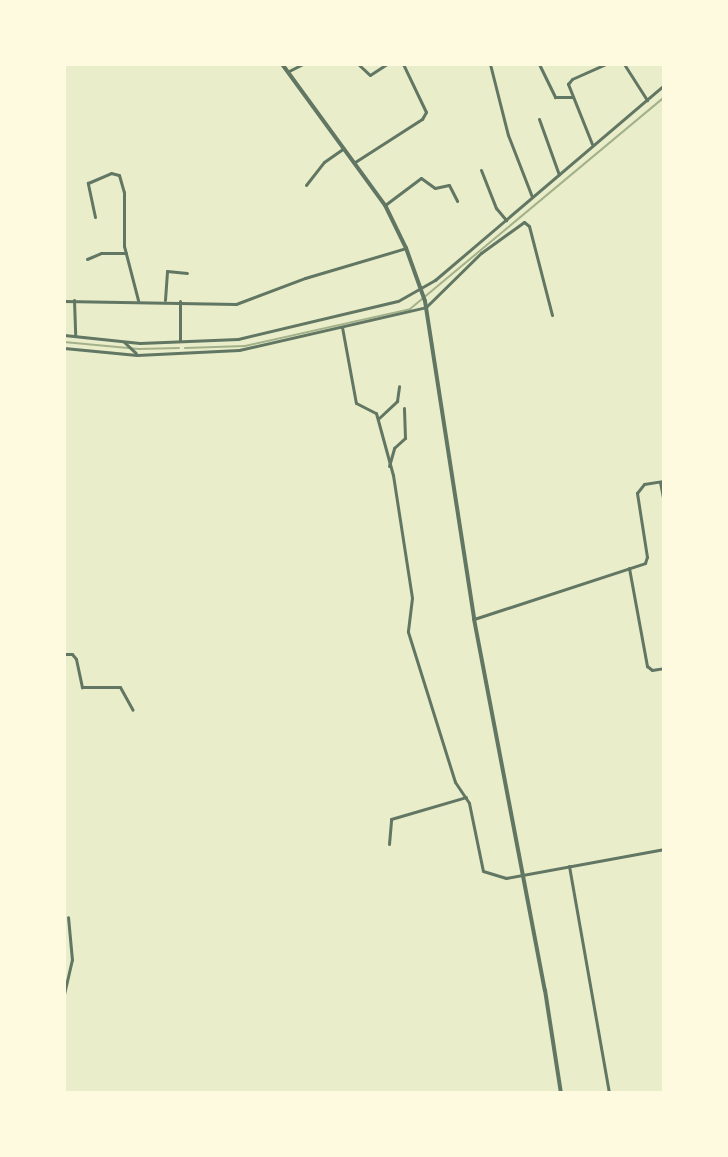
<!DOCTYPE html>
<html>
<head>
<meta charset="utf-8">
<style>
	body { margin:0 }
	#map { position:relative; width:728px; height:1157px; overflow:hidden; background:#e9edc9; font-family:"DM Sans",sans-serif }
	div>[style] { position:absolute }
	[style*='--x'] { left:calc(var(--x)*1px); top:calc(var(--y)*1px); width:calc(var(--w)*1px); rotate:calc(var(--a)*1deg) }
	.stream>* { height:2px; margin:-1px; padding:0 1px; transform-origin:1px; border-radius:1px; background:#a3b18a }
	.minor>* { height:3px; margin:-1.5px; padding:0 1.5px; transform-origin:1.5px; border-radius:1.5px; background:#617663 }
	.tertiary>* { height:4px; margin:-2px; padding:0 2px; transform-origin:2px; border-radius:2px; background:#617663 }
	span { translate:-50% -50%; white-space:nowrap; text-align:center; line-height:1.15; -webkit-text-stroke:7px #fefae0; paint-order:stroke }
	.frame { position:absolute; inset:0; border:66px solid #fefae0; pointer-events:none }
</style>
</head>
<body>
<div id="map">
	<div class="stream">
		<i style="--x:64;--y:342;--w:75;--a:5.3"></i>
		<i style="--x:139;--y:349;--w:40;--a:-1.4"></i>
		<i style="--x:185;--y:348;--w:60;--a:-1.9"></i>
		<i style="--x:245;--y:346;--w:169;--a:-12.6"></i>
		<i style="--x:410;--y:309;--w:331;--a:-39.8"></i>
	</div>
	<div class="minor">
		<i style="--x:358;--y:64;--w:16;--a:43"></i>
		<i style="--x:370;--y:75;--w:20;--a:-33"></i>
		<i style="--x:490;--y:64;--w:73;--a:75.8"></i>
		<i style="--x:508;--y:135;--w:66;--a:68.8"></i>
		<i style="--x:539;--y:64;--w:37;--a:64"></i>
		<i style="--x:555;--y:97;--w:17;--a:0"></i>
		<i style="--x:624;--y:64;--w:43;--a:57.4"></i>
		<i style="--x:289;--y:71;--w:16;--a:-27"></i>
		<i style="--x:539;--y:119;--w:59;--a:70.3"></i>
		<i style="--x:592;--y:144;--w:65;--a:-111.8"></i>
		<i style="--x:568;--y:84;--w:6;--a:-51"></i>
		<i style="--x:572;--y:79;--w:36;--a:-24"></i>
		<i style="--x:355;--y:162;--w:80;--a:-32.7"></i>
		<i style="--x:422;--y:119;--w:8;--a:-60"></i>
		<i style="--x:426;--y:112;--w:53;--a:-115.6"></i>
		<i style="--x:481;--y:170;--w:41;--a:68.5"></i>
		<i style="--x:496;--y:208;--w:16;--a:50"></i>
		<i style="--x:306;--y:185;--w:29;--a:-52"></i>
		<i style="--x:324;--y:162;--w:24;--a:-35"></i>
		<i style="--x:385;--y:205;--w:45;--a:-36.9"></i>
		<i style="--x:421;--y:178;--w:17;--a:36"></i>
		<i style="--x:435;--y:188;--w:14;--a:-12"></i>
		<i style="--x:449;--y:185;--w:18;--a:63"></i>
		<i style="--x:95;--y:217;--w:35;--a:-102"></i>
		<i style="--x:88;--y:183;--w:25;--a:-23"></i>
		<i style="--x:111;--y:173;--w:8;--a:14"></i>
		<i style="--x:119;--y:175;--w:18;--a:74"></i>
		<i style="--x:124;--y:192;--w:54;--a:90"></i>
		<i style="--x:124;--y:246;--w:56;--a:75.5"></i>
		<i style="--x:87;--y:259;--w:15;--a:-23"></i>
		<i style="--x:101;--y:253;--w:25;--a:0"></i>
		<i style="--x:74;--y:300;--w:36;--a:88"></i>
		<i style="--x:165;--y:300;--w:29;--a:-86"></i>
		<i style="--x:167;--y:271;--w:20;--a:6"></i>
		<i style="--x:64;--y:301;--w:172;--a:1"></i>
		<i style="--x:236;--y:304;--w:74;--a:-20.6"></i>
		<i style="--x:305;--y:278;--w:105;--a:-16.5"></i>
		<i style="--x:180;--y:301;--w:40;--a:90"></i>
		<i style="--x:342;--y:327;--w:77;--a:79.6"></i>
		<i style="--x:356;--y:403;--w:22;--a:27"></i>
		<i style="--x:376;--y:413;--w:64;--a:74.7"></i>
		<i style="--x:393;--y:475;--w:124;--a:81.2"></i>
		<i style="--x:412;--y:598;--w:34;--a:97"></i>
		<i style="--x:408;--y:632;--w:157;--a:72.6"></i>
		<i style="--x:455;--y:782;--w:25;--a:56"></i>
		<i style="--x:469;--y:803;--w:69;--a:78.4"></i>
		<i style="--x:483;--y:871;--w:24;--a:17"></i>
		<i style="--x:506;--y:878;--w:161;--a:-10.4"></i>
		<i style="--x:64;--y:335;--w:76;--a:6"></i>
		<i style="--x:140;--y:343;--w:98;--a:-2.3"></i>
		<i style="--x:238;--y:339;--w:164;--a:-13.4"></i>
		<i style="--x:398;--y:301;--w:43;--a:-29.6"></i>
		<i style="--x:435;--y:280;--w:301;--a:-40.4"></i>
		<i style="--x:124;--y:342;--w:16;--a:43"></i>
		<i style="--x:64;--y:348;--w:73;--a:5.5"></i>
		<i style="--x:137;--y:355;--w:102;--a:-2.8"></i>
		<i style="--x:239;--y:350;--w:192;--a:-12.9"></i>
		<i style="--x:426;--y:307;--w:77;--a:-44.5"></i>
		<i style="--x:481;--y:253;--w:53;--a:-35.8"></i>
		<i style="--x:524;--y:222;--w:6;--a:39"></i>
		<i style="--x:529;--y:226;--w:92;--a:75.5"></i>
		<i style="--x:379;--y:418;--w:25;--a:-43"></i>
		<i style="--x:397;--y:401;--w:15;--a:-82"></i>
		<i style="--x:389;--y:466;--w:19;--a:-74"></i>
		<i style="--x:394;--y:448;--w:15;--a:-42"></i>
		<i style="--x:405;--y:438;--w:30;--a:-92"></i>
		<i style="--x:660;--y:482;--w:20;--a:79"></i>
		<i style="--x:629;--y:568;--w:100;--a:79.6"></i>
		<i style="--x:647;--y:666;--w:6;--a:39"></i>
		<i style="--x:652;--y:670;--w:12;--a:-9"></i>
		<i style="--x:474;--y:619;--w:180;--a:-18.1"></i>
		<i style="--x:645;--y:563;--w:6;--a:-72"></i>
		<i style="--x:647;--y:557;--w:65;--a:-98.9"></i>
		<i style="--x:637;--y:493;--w:11;--a:-52"></i>
		<i style="--x:644;--y:484;--w:20;--a:-9"></i>
		<i style="--x:64;--y:654;--w:8;--a:0"></i>
		<i style="--x:72;--y:654;--w:6;--a:51"></i>
		<i style="--x:76;--y:659;--w:29;--a:78"></i>
		<i style="--x:82;--y:687;--w:38;--a:0"></i>
		<i style="--x:120;--y:687;--w:26;--a:61"></i>
		<i style="--x:389;--y:844;--w:25;--a:-85"></i>
		<i style="--x:391;--y:819;--w:78;--a:-16.3"></i>
		<i style="--x:569;--y:866;--w:230;--a:80"></i>
		<i style="--x:64;--y:994;--w:35;--a:-77"></i>
		<i style="--x:72;--y:960;--w:43;--a:-95.3"></i>
	</div>
	<div class="tertiary">
		<i style="--x:282;--y:64;--w:175;--a:53.9"></i>
		<i style="--x:385;--y:205;--w:48;--a:64"></i>
		<i style="--x:406;--y:248;--w:56;--a:70.3"></i>
		<i style="--x:425;--y:301;--w:322;--a:81.2"></i>
		<i style="--x:474;--y:619;--w:378;--a:79.2"></i>
		<i style="--x:545;--y:990;--w:104;--a:81.2"></i>
	</div>
	<div class="frame"></div>
</div>
</body>
</html>
